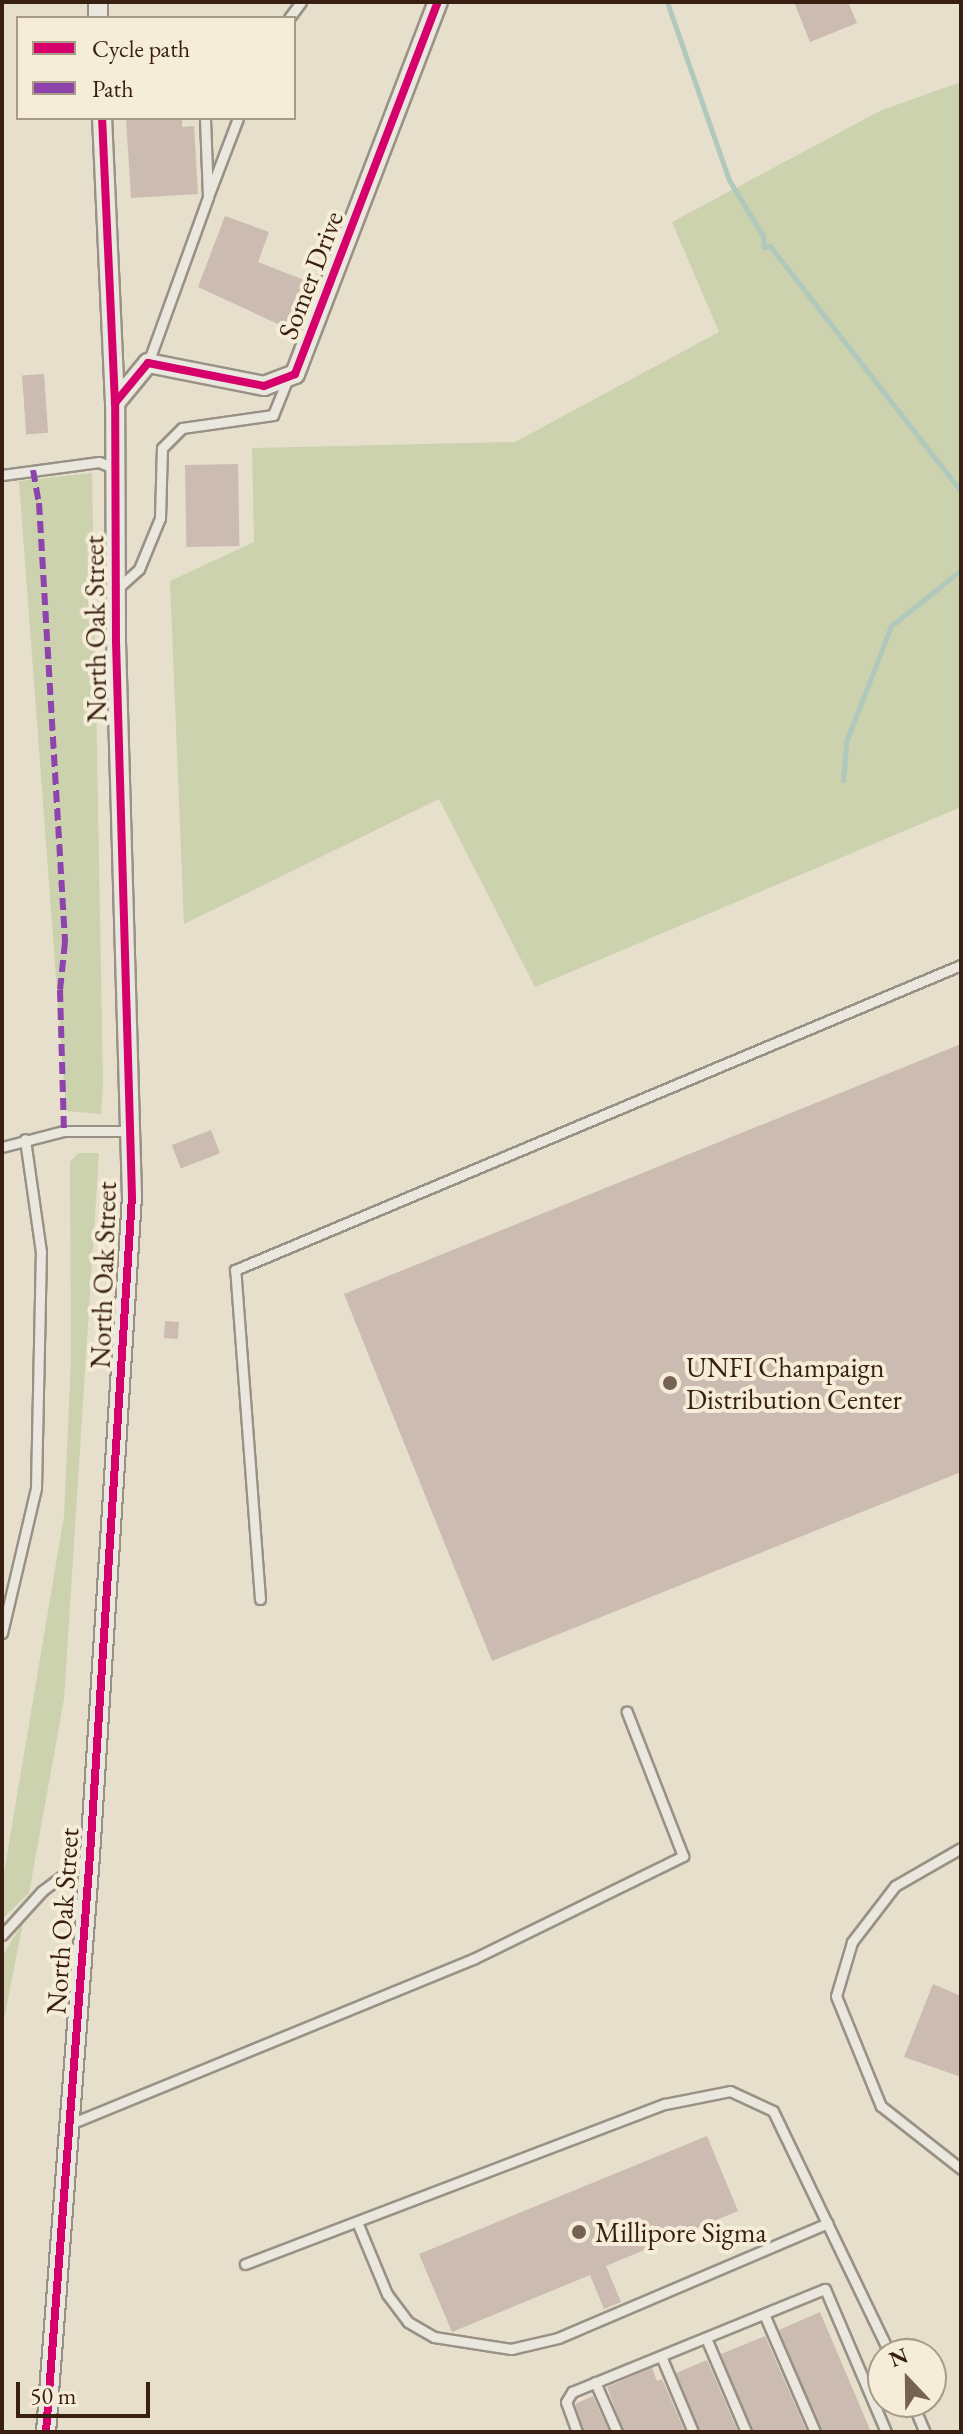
<!DOCTYPE html>
<html>
<head>
<meta charset="utf-8">
<style>
	body { margin:0 }
	#map { position:relative; width:963px; height:2434px; overflow:hidden; background:#e6dfcc; font-family:"EB Garamond",serif }
	div>[style] { position:absolute }
	[style*='--x'] { left:calc(var(--x)*1px); top:calc(var(--y)*1px); width:calc(var(--w)*1px); rotate:calc(var(--a)*1deg) }
	.green>* { inset:0; background:#ccd1ae }
	.stream>* { height:5px; margin:-2.5px; padding:0 2.5px; transform-origin:2.5px; border-radius:2.5px; background:#b1c8bd }
	.building>* { inset:0; background:#ccbbb0; transform-origin:0 0 }
	.roads { filter:drop-shadow(2px 0 #999185) drop-shadow(-2px 0 #999185) drop-shadow(0 2px #999185) drop-shadow(0 -2px #999185) }
	.lane>* { height:9px; margin:-4.5px; padding:0 4.5px; transform-origin:4.5px; border-radius:4.5px; background:#eae7de }
	.street>* { height:18px; margin:-9px; padding:0 9px; transform-origin:9px; border-radius:9px; background:#eae7de }
	.quiet>* { height:6px; margin-top:-3px; transform-origin:0; background:repeating-linear-gradient(90deg,#8e44ad 0 12px,transparent 0 18px) }
	.cycleway>* { height:8px; margin:-4px; padding:0 4px; transform-origin:4px; border-radius:4px; background:#d6006c }
	.dots>* { width:22px; height:22px; translate:-50% -50%; box-sizing:border-box; border:4px solid #f5edd7; border-radius:50% }
	span { translate:-50% -50%; white-space:nowrap; text-align:center; line-height:1.15; -webkit-text-stroke:8px #f5edd7; paint-order:stroke }
	.street-label { font-size:28px; color:#391f12 }
	.poi-label { font-size:28px; color:#391f12 }
	.left { translate:0 -50%; text-align:left }
	.frame { position:absolute; inset:0; border:4px solid #391f12; pointer-events:none }
	.legend { position:absolute; left:16px; top:16px; width:280px; height:104px; box-sizing:border-box; background:#f5edd7; border:2px solid #aa9b88; margin:0; padding:10px 14px; list-style:none; font-size:24px; color:#391f12 }
	.legend li { display:flex; align-items:center; gap:16px; height:40px }
	.legend b { width:40px; border:2px solid #aa9b88 }
	.north { position:absolute; left:867px; top:2338px; width:80px; height:80px; box-sizing:border-box; background:#f5edd7; border:2px solid #aa9b88; border-radius:50%; rotate:338deg; font-size:22px; font-weight:700; line-height:32px; text-align:center; color:#391f12 }
	.north::after { content:''; display:block; margin:auto; width:28px; height:36px; background:#766253; clip-path:polygon(50% 0,100% 100%,50% 72%,0 100%) }
	.scale { position:absolute; left:16px; top:2382px; width:134px; height:36px; box-sizing:border-box; border:4px solid #391f12; border-top:0; padding-left:10px; font-size:24px; line-height:28px; white-space:nowrap; color:#391f12; -webkit-text-stroke:6px #f5edd7; paint-order:stroke }
</style>
</head>
<body>
<div id="map">
	<div class="green">
		<i style="clip-path:polygon(961px 82px,961px 807px,535px 987px,439px 799px,184px 924px,170px 581px,254px 542px,252px 448px,515px 442px,719px 332px,672px 222px,882px 110px)"></i>
		<i style="clip-path:polygon(92px 473px,103px 1084px,101px 1114px,66px 1111px,19px 481px)"></i>
		<i style="clip-path:polygon(78px 1153px,99px 1153px,64px 1699px,29px 1893px,2px 1919px,2px 1885px,64px 1516px,71px 1358px,70px 1162px)"></i>
		<i style="clip-path:polygon(23px 1923px,2px 2029px,2px 1956px)"></i>
	</div>
	<div class="stream">
		<i style="--x:667;--y:2;--w:188;--a:70.8"></i>
		<i style="--x:729;--y:180;--w:66;--a:58.7"></i>
		<i style="--x:763;--y:236;--w:11;--a:85"></i>
		<i style="--x:764;--y:247;--w:6;--a:-9"></i>
		<i style="--x:770;--y:246;--w:311;--a:52.1"></i>
		<i style="--x:843;--y:780;--w:38;--a:-85"></i>
		<i style="--x:846;--y:742;--w:124;--a:-68.8"></i>
		<i style="--x:891;--y:626;--w:90;--a:-38.7"></i>
	</div>
	<div class="building">
		<i style="clip-path:polygon(794px 2px,848px 2px,857px 23px,810px 42px)"></i>
		<i style="clip-path:polygon(126px 118px,182px 118px,182px 127px,194px 126px,198px 194px,131px 198px)"></i>
		<i style="clip-path:polygon(225px 216px,269px 232px,258px 262px,309px 282px,291px 330px,198px 287px)"></i>
		<i style="left:44px;top:374px;width:59px;height:22px;rotate:86deg"></i>
		<i style="left:238px;top:464px;width:82px;height:53px;rotate:89deg"></i>
		<i style="clip-path:polygon(961px 1044px,961px 1472px,492px 1661px,344px 1294px)"></i>
		<i style="left:211px;top:1130px;width:25px;height:42px;rotate:69deg"></i>
		<i style="left:165px;top:1321px;width:14px;height:17px;rotate:4deg"></i>
		<i style="clip-path:polygon(933px 1984px,961px 1996px,961px 2077px,904px 2057px)"></i>
		<i style="clip-path:polygon(707px 2136px,738px 2211px,606px 2266px,621px 2302px,604px 2309px,590px 2275px,452px 2332px,419px 2254px)"></i>
		<i style="clip-path:polygon(820px 2312px,871px 2432px,822px 2432px,779px 2330px)"></i>
		<i style="clip-path:polygon(765px 2336px,807px 2432px,753px 2432px,721px 2354px)"></i>
		<i style="clip-path:polygon(707px 2360px,738px 2432px,700px 2432px,676px 2373px)"></i>
		<i style="clip-path:polygon(652px 2368px,657px 2381px,662px 2379px,685px 2432px,624px 2432px,607px 2387px)"></i>
		<i style="clip-path:polygon(593px 2396px,609px 2432px,584px 2432px,575px 2404px)"></i>
	</div>
	<div class="roads">
		<div class="lane">
			<i style="--x:289;--y:18;--w:20;--a:-53"></i>
			<i style="--x:209;--y:194;--w:81;--a:-69.1"></i>
			<i style="--x:148;--y:363;--w:177;--a:-70.1"></i>
			<i style="--x:208;--y:197;--w:79;--a:-92.2"></i>
			<i style="--x:2;--y:475;--w:98;--a:-7.6"></i>
			<i style="--x:99;--y:462;--w:18;--a:22"></i>
			<i style="--x:118;--y:588;--w:28;--a:-42"></i>
			<i style="--x:139;--y:569;--w:55;--a:-67.6"></i>
			<i style="--x:160;--y:518;--w:70;--a:-88.4"></i>
			<i style="--x:162;--y:448;--w:28;--a:-45"></i>
			<i style="--x:182;--y:428;--w:92;--a:-8.1"></i>
			<i style="--x:273;--y:415;--w:40;--a:-68"></i>
			<i style="--x:2;--y:1147;--w:64;--a:-14.5"></i>
			<i style="--x:64;--y:1131;--w:63;--a:0"></i>
			<i style="--x:260;--y:1599;--w:330;--a:-94.3"></i>
			<i style="--x:235;--y:1270;--w:787;--a:-22.79"></i>
			<i style="--x:2;--y:1633;--w:149;--a:-76.8"></i>
			<i style="--x:36;--y:1488;--w:236;--a:-88.8"></i>
			<i style="--x:41;--y:1252;--w:114;--a:-98.1"></i>
			<i style="--x:961;--y:1848;--w:76;--a:150.1"></i>
			<i style="--x:895;--y:1886;--w:71;--a:127.5"></i>
			<i style="--x:852;--y:1942;--w:56;--a:106.5"></i>
			<i style="--x:836;--y:1996;--w:119;--a:67.8"></i>
			<i style="--x:881;--y:2106;--w:102;--a:38.2"></i>
			<i style="--x:2;--y:1935;--w:59;--a:-47.7"></i>
			<i style="--x:42;--y:1891;--w:60;--a:-36.9"></i>
			<i style="--x:68;--y:2125;--w:438;--a:-22.3"></i>
			<i style="--x:473;--y:1959;--w:234;--a:-26.1"></i>
			<i style="--x:683;--y:1856;--w:155;--a:-111.3"></i>
			<i style="--x:357;--y:2222;--w:78;--a:67.4"></i>
			<i style="--x:387;--y:2294;--w:35;--a:53"></i>
			<i style="--x:408;--y:2322;--w:30;--a:30"></i>
			<i style="--x:434;--y:2337;--w:78;--a:8.9"></i>
			<i style="--x:511;--y:2349;--w:48;--a:-13.2"></i>
			<i style="--x:558;--y:2338;--w:293;--a:-23.1"></i>
			<i style="--x:245;--y:2264;--w:449;--a:-20.9"></i>
			<i style="--x:665;--y:2104;--w:66;--a:-11.3"></i>
			<i style="--x:730;--y:2091;--w:47;--a:24.9"></i>
			<i style="--x:773;--y:2111;--w:270;--a:64.3"></i>
			<i style="--x:764;--y:2314;--w:129;--a:66.6"></i>
			<i style="--x:706;--y:2338;--w:102;--a:66.9"></i>
			<i style="--x:661;--y:2356;--w:82;--a:67.2"></i>
			<i style="--x:595;--y:2382;--w:55;--a:66.3"></i>
			<i style="--x:912;--y:2402;--w:33;--a:67"></i>
			<i style="--x:577;--y:2432;--w:32;--a:-110"></i>
			<i style="--x:566;--y:2402;--w:12;--a:-59"></i>
			<i style="--x:572;--y:2392;--w:273;--a:-22.2"></i>
			<i style="--x:825;--y:2289;--w:155;--a:66.9"></i>
		</div>
		<div class="street">
			<i style="--x:98;--y:2;--w:16;--a:90"></i>
			<i style="--x:115;--y:403;--w:52;--a:-50.5"></i>
			<i style="--x:148;--y:363;--w:118;--a:11.2"></i>
			<i style="--x:264;--y:386;--w:33;--a:-21"></i>
			<i style="--x:295;--y:374;--w:399;--a:-69"></i>
			<i style="--x:46;--y:2432;--w:579;--a:-85.64"></i>
			<i style="--x:90;--y:1855;--w:659;--a:-86.35"></i>
			<i style="--x:132;--y:1197;--w:555;--a:-91.65"></i>
			<i style="--x:116;--y:642;--w:239;--a:-90.2"></i>
			<i style="--x:115;--y:403;--w:285;--a:-92.6"></i>
		</div>
	</div>
	<div class="quiet">
		<i style="--x:33;--y:470;--w:34;--a:80"></i>
		<i style="--x:39;--y:503;--w:440;--a:86.6"></i>
		<i style="--x:65;--y:942;--w:48;--a:95.9"></i>
		<i style="--x:60;--y:990;--w:141;--a:88.4"></i>
	</div>
	<div class="cycleway">
		<i style="--x:115;--y:403;--w:52;--a:-50.5"></i>
		<i style="--x:148;--y:363;--w:118;--a:11.2"></i>
		<i style="--x:264;--y:386;--w:33;--a:-21"></i>
		<i style="--x:295;--y:374;--w:399;--a:-69"></i>
		<i style="--x:46;--y:2432;--w:579;--a:-85.64"></i>
		<i style="--x:90;--y:1855;--w:659;--a:-86.35"></i>
		<i style="--x:132;--y:1197;--w:555;--a:-91.65"></i>
		<i style="--x:116;--y:642;--w:239;--a:-90.2"></i>
		<i style="--x:115;--y:403;--w:285;--a:-92.6"></i>
	</div>
	<div class="dots">
		<i style="left:670px;top:1383px;background:#766253"></i>
		<i style="left:579px;top:2232px;background:#766253"></i>
	</div>
	<div class="street-label">
		<span style="left:310px;top:275px;rotate:-69deg">Somer Drive</span>
		<span style="left:95px;top:629px;rotate:-91deg">North Oak Street</span>
		<span style="left:103px;top:1275px;rotate:-88deg">North Oak Street</span>
		<span style="left:62px;top:1921px;rotate:-86deg">North Oak Street</span>
	</div>
	<div class="poi-label">
		<span class="left" style="left:686px;top:1383px">UNFI Champaign<br>Distribution Center</span>
		<span class="left" style="left:595px;top:2232px">Millipore Sigma</span>
	</div>
	<div class="frame"></div>
	<ul class="legend">
	<li><b style="height:10px;background:#d6006c"></b>Cycle path</li>
	<li><b style="height:10px;background:#8e44ad"></b>Path</li>
	</ul>
	<div class="north">N</div>
	<div class="scale">50 m</div>
</div>
</body>
</html>
